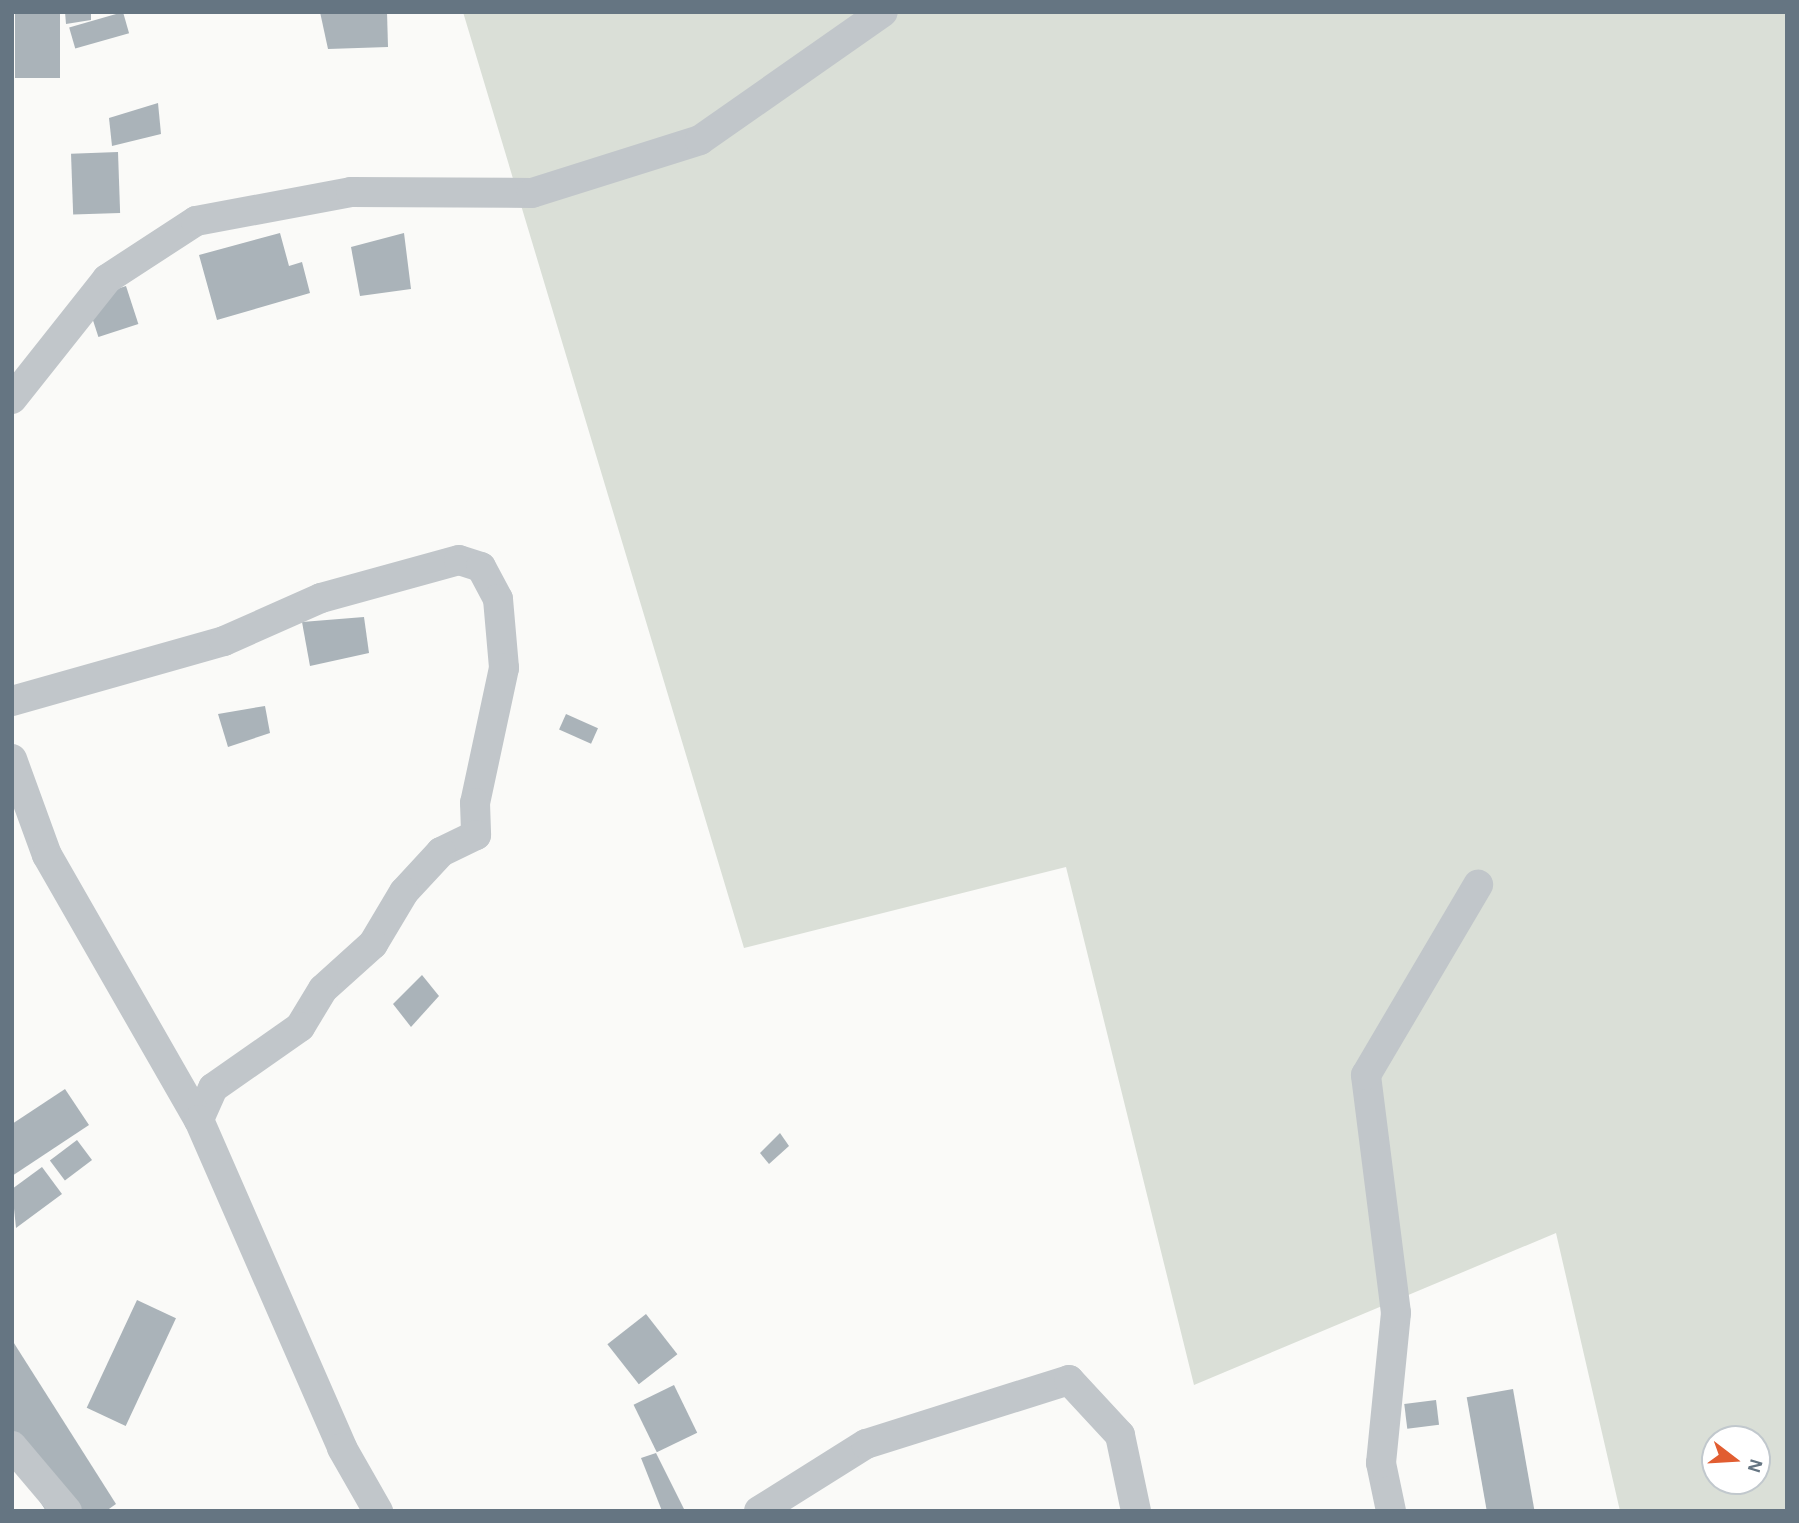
<!DOCTYPE html>
<html>
<head>
<meta charset="utf-8">
<style>
	body { margin:0 }
	#map { position:relative; width:1799px; height:1523px; overflow:hidden; background:#fafaf8; font-family:"Alegreya Sans",sans-serif }
	div>[style] { position:absolute }
	[style*='--x'] { left:calc(var(--x)*1px); top:calc(var(--y)*1px); width:calc(var(--w)*1px); rotate:calc(var(--a)*1deg) }
	.green>* { inset:0; background:#dadfd7 }
	.building>* { inset:0; background:#aab3b9; transform-origin:0 0 }
	.street>* { height:30px; margin:-15px; padding:0 15px; transform-origin:15px; border-radius:15px; background:#c1c6ca }
	span { translate:-50% -50%; white-space:nowrap; text-align:center; line-height:1.15; -webkit-text-stroke:7px #fff; paint-order:stroke }
	.frame { position:absolute; inset:0; border:14px solid #657582; pointer-events:none }
	.north { position:absolute; left:1701px; top:1425px; width:70px; height:70px; box-sizing:border-box; background:#fff; border:2px solid #c1c8cd; border-radius:50%; rotate:107deg; font-size:19px; font-weight:700; line-height:28px; text-align:center; color:#657582 }
	.north::after { content:''; display:block; margin:auto; width:24px; height:32px; background:#e15d31; clip-path:polygon(50% 0,100% 100%,50% 72%,0 100%) }
</style>
</head>
<body>
<div id="map">
	<div class="green">
		<i style="clip-path:polygon(evenodd,463px 12px,1787px 12px,1787px 1511px,1620px 1511px,1556px 1233px,1194px 1385px,1066px 867px,744px 948px,463px 12px,1715px 1439px,1757px 1439px,1757px 1481px,1715px 1481px,1715px 1439px)"></i>
	</div>
	<div class="building">
		<i style="left:15px;top:12px;width:45px;height:66px"></i>
		<i style="clip-path:polygon(65px 12px,91px 12px,91px 20px,66px 24px)"></i>
		<i style="left:123px;top:12px;width:22px;height:56px;rotate:74deg"></i>
		<i style="clip-path:polygon(320px 12px,387px 12px,388px 47px,328px 49px)"></i>
		<i style="clip-path:polygon(158px 103px,161px 134px,112px 146px,109px 118px)"></i>
		<i style="left:118px;top:152px;width:61px;height:47px;rotate:88deg"></i>
		<i style="clip-path:polygon(280px 233px,289px 266px,302px 262px,310px 293px,217px 320px,199px 255px)"></i>
		<i style="clip-path:polygon(404px 233px,411px 289px,360px 296px,351px 247px)"></i>
		<i style="left:126px;top:286px;width:40px;height:42px;rotate:72deg"></i>
		<i style="clip-path:polygon(364px 617px,369px 653px,310px 666px,302px 622px)"></i>
		<i style="clip-path:polygon(265px 706px,270px 733px,228px 747px,218px 714px)"></i>
		<i style="left:566px;top:714px;width:35px;height:17px;rotate:24deg"></i>
		<i style="clip-path:polygon(422px 975px,439px 996px,411px 1027px,393px 1004px)"></i>
		<i style="clip-path:polygon(65px 1089px,89px 1125px,12px 1176px,12px 1124px)"></i>
		<i style="clip-path:polygon(780px 1133px,789px 1146px,769px 1164px,760px 1153px)"></i>
		<i style="left:77px;top:1140px;width:25px;height:34px;rotate:53deg"></i>
		<i style="clip-path:polygon(42px 1167px,62px 1194px,16px 1228px,12px 1189px)"></i>
		<i style="left:137px;top:1300px;width:43px;height:119px;rotate:25deg"></i>
		<i style="left:646px;top:1314px;width:51px;height:49px;rotate:52deg"></i>
		<i style="clip-path:polygon(12px 1340px,116px 1504px,106px 1511px,46px 1511px,12px 1458px)"></i>
		<i style="left:674px;top:1385px;width:53px;height:45px;rotate:64deg"></i>
		<i style="left:1513px;top:1389px;width:124px;height:47px;rotate:80deg"></i>
		<i style="left:1436px;top:1400px;width:25px;height:32px;rotate:83deg"></i>
		<i style="clip-path:polygon(656px 1453px,685px 1511px,662px 1511px,641px 1458px)"></i>
	</div>
	<div class="street">
		<i style="--x:12;--y:399;--w:153;--a:-51.6"></i>
		<i style="--x:107;--y:279;--w:106;--a:-33.1"></i>
		<i style="--x:196;--y:221;--w:158;--a:-10.6"></i>
		<i style="--x:351;--y:192;--w:181;--a:0.3"></i>
		<i style="--x:532;--y:193;--w:176;--a:-17.5"></i>
		<i style="--x:700;--y:140;--w:223;--a:-35"></i>
		<i style="--x:12;--y:701;--w:220;--a:-15.8"></i>
		<i style="--x:224;--y:641;--w:106;--a:-23.9"></i>
		<i style="--x:321;--y:598;--w:143;--a:-15.4"></i>
		<i style="--x:459;--y:560;--w:23;--a:18"></i>
		<i style="--x:481;--y:567;--w:36;--a:62"></i>
		<i style="--x:498;--y:599;--w:69;--a:85"></i>
		<i style="--x:504;--y:668;--w:138;--a:102.1"></i>
		<i style="--x:475;--y:803;--w:32;--a:88"></i>
		<i style="--x:476;--y:835;--w:39;--a:154"></i>
		<i style="--x:441;--y:852;--w:54;--a:132.8"></i>
		<i style="--x:404;--y:892;--w:61;--a:120.8"></i>
		<i style="--x:373;--y:944;--w:67;--a:138"></i>
		<i style="--x:323;--y:989;--w:44;--a:121.2"></i>
		<i style="--x:300;--y:1027;--w:106;--a:145"></i>
		<i style="--x:213;--y:1088;--w:35;--a:114"></i>
		<i style="--x:12;--y:759;--w:102;--a:70"></i>
		<i style="--x:47;--y:855;--w:305;--a:60.2"></i>
		<i style="--x:199;--y:1120;--w:358;--a:66.4"></i>
		<i style="--x:342;--y:1448;--w:73;--a:60.3"></i>
		<i style="--x:12;--y:1446;--w:85;--a:49.8"></i>
		<i style="--x:759;--y:1511;--w:126;--a:-32.1"></i>
		<i style="--x:866;--y:1444;--w:213;--a:-17.5"></i>
		<i style="--x:1069;--y:1380;--w:75;--a:47.2"></i>
		<i style="--x:1120;--y:1435;--w:78;--a:78.1"></i>
		<i style="--x:1391;--y:1511;--w:49;--a:-101.8"></i>
		<i style="--x:1381;--y:1463;--w:151;--a:-84.3"></i>
		<i style="--x:1396;--y:1313;--w:240;--a:-97.2"></i>
		<i style="--x:1366;--y:1075;--w:221;--a:-59.5"></i>
	</div>
	<div class="frame"></div>
	<div class="north">N</div>
</div>
</body>
</html>
